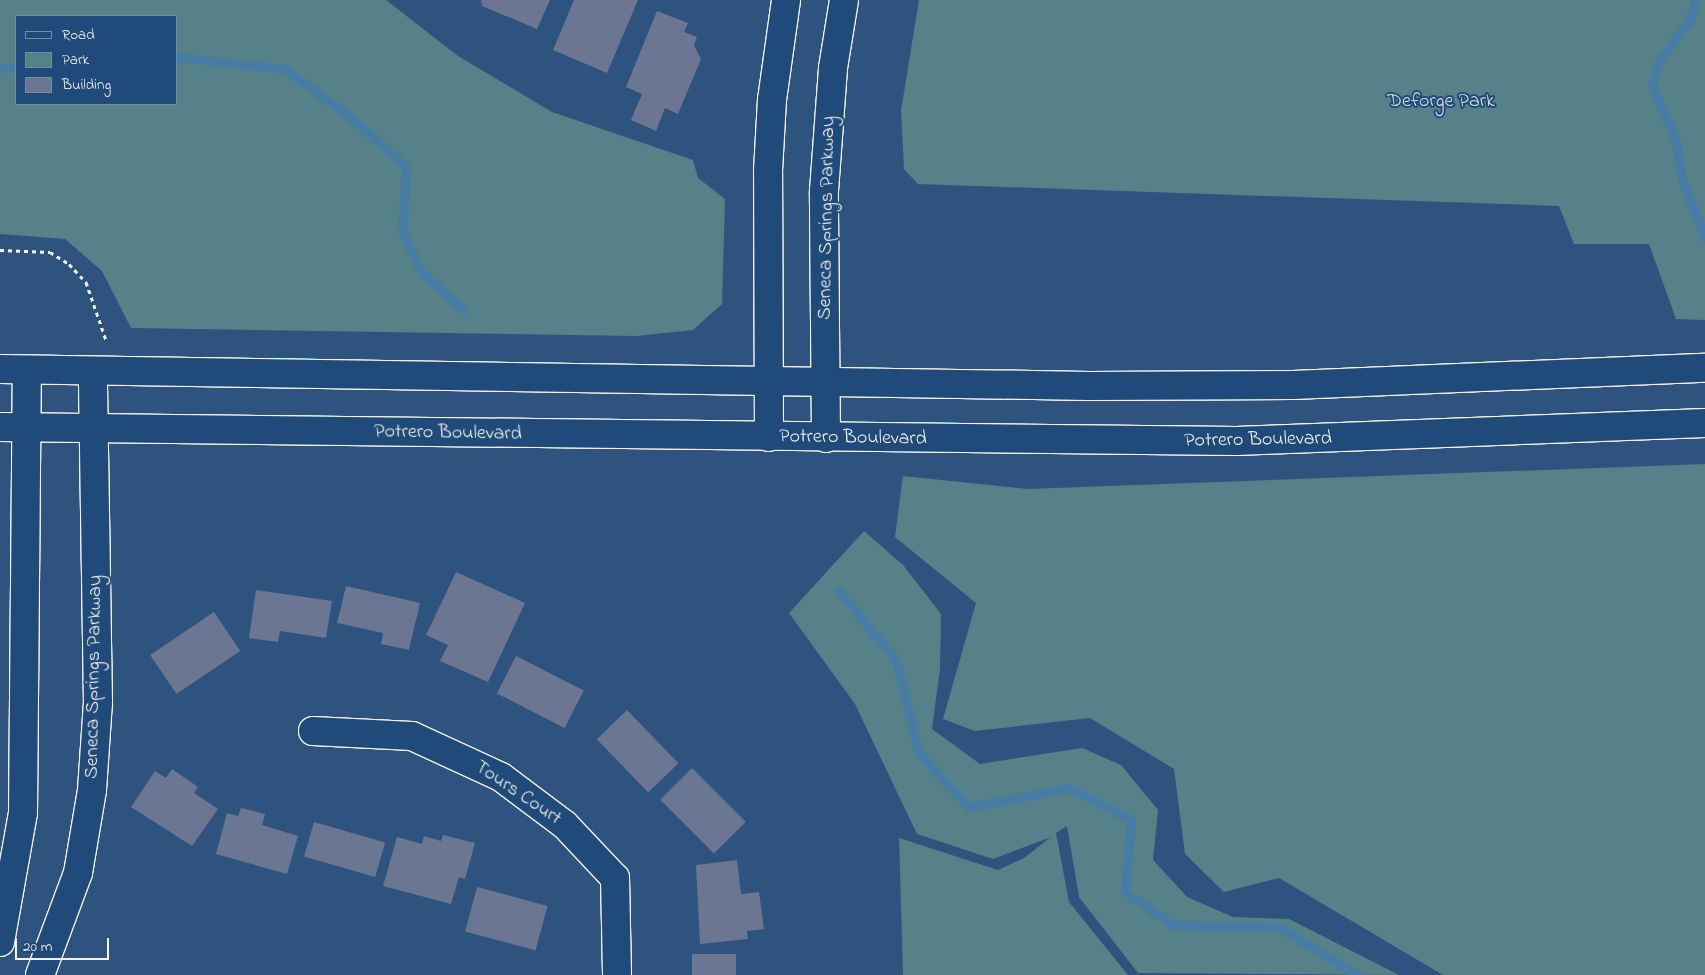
<!DOCTYPE html>
<html>
<head>
<meta charset="utf-8">
<style>
	body { margin:0 }
	#map { position:relative; width:1705px; height:975px; overflow:hidden; background:#2e537f; font-family:"Indie Flower",sans-serif }
	div>[style] { position:absolute }
	[style*='--x'] { left:calc(var(--x)*1px); top:calc(var(--y)*1px); width:calc(var(--w)*1px); rotate:calc(var(--a)*1deg) }
	.green>* { inset:0; background:#578189 }
	.stream>* { height:9px; margin:-4.5px; padding:0 4.5px; transform-origin:4.5px; border-radius:4.5px; background:#477ca4 }
	.building>* { inset:0; background:#6b7792; transform-origin:0 0 }
	.path>* { height:3px; margin-top:-1.5px; transform-origin:0; background:repeating-linear-gradient(90deg,#f4f1e8 0 4px,transparent 0 8px) }
	.roads { filter:drop-shadow(1px 0 #f4f1e8) drop-shadow(-1px 0 #f4f1e8) drop-shadow(0 1px #f4f1e8) drop-shadow(0 -1px #f4f1e8) }
	.minor>* { height:28px; margin:-14px; padding:0 14px; transform-origin:14px; border-radius:14px; background:#1f4a7a }
	span { translate:-50% -50%; white-space:nowrap; text-align:center; line-height:1.15; -webkit-text-stroke:4px #1f4a7a; paint-order:stroke }
	.park-label { font-size:20px; color:#dce0da }
	.street-label { font-size:20px; color:#f4f1e8 }
	.legend { position:absolute; left:15px; top:15px; width:162px; height:90px; box-sizing:border-box; background:#1f4a7a; border:1px solid #748da6; margin:0; padding:6px 9px; list-style:none; font-size:15px; color:#f4f1e8 }
	.legend li { display:flex; align-items:center; gap:10px; height:25px }
	.legend b { width:25px; border:1px solid #748da6 }
	.scale { position:absolute; left:15px; top:938px; width:94px; height:22px; box-sizing:border-box; border:2px solid #f4f1e8; border-top:0; padding-left:6px; font-size:15px; line-height:18px; white-space:nowrap; color:#f4f1e8; -webkit-text-stroke:4px #1f4a7a; paint-order:stroke }
</style>
</head>
<body>
<div id="map">
	<div class="green">
		<i style="clip-path:polygon(evenodd,0 0,386px 0,458px 56px,552px 112px,693px 160px,698px 178px,725px 199px,722px 304px,693px 330px,636px 336px,131px 328px,102px 271px,65px 239px,0 234px,0 0,16px 16px,176px 16px,176px 104px,16px 104px,16px 16px)"></i>
		<i style="clip-path:polygon(919px 0,1705px 0,1705px 320px,1676px 319px,1649px 244px,1574px 244px,1559px 206px,918px 184px,904px 169px,901px 111px)"></i>
		<i style="clip-path:polygon(1705px 464px,1705px 975px,1443px 975px,1279px 878px,1224px 892px,1185px 854px,1174px 769px,1090px 718px,975px 731px,943px 719px,976px 603px,895px 537px,903px 476px,1028px 489px)"></i>
		<i style="clip-path:polygon(864px 531px,903px 565px,941px 614px,940px 669px,932px 729px,980px 764px,1082px 748px,1121px 765px,1158px 810px,1153px 860px,1187px 897px,1233px 917px,1289px 919px,1399px 975px,1138px 973px,1079px 897px,1067px 826px,1056px 833px,1069px 902px,1128px 975px,903px 975px,899px 838px,998px 870px,1024px 858px,1051px 837px,993px 859px,917px 834px,855px 704px,789px 613px)"></i>
	</div>
	<div class="stream">
		<i style="--x:1695;--y:0;--w:23;--a:105"></i>
		<i style="--x:1689;--y:22;--w:46;--a:128.9"></i>
		<i style="--x:1660;--y:58;--w:29;--a:106"></i>
		<i style="--x:1652;--y:86;--w:57;--a:66.1"></i>
		<i style="--x:1675;--y:138;--w:43;--a:80.5"></i>
		<i style="--x:1682;--y:180;--w:62;--a:68.4"></i>
		<i style="--x:176;--y:57;--w:110;--a:6.3"></i>
		<i style="--x:285;--y:69;--w:86;--a:36.5"></i>
		<i style="--x:354;--y:120;--w:70;--a:42.1"></i>
		<i style="--x:406;--y:167;--w:65;--a:93.5"></i>
		<i style="--x:402;--y:232;--w:46;--a:64"></i>
		<i style="--x:422;--y:273;--w:55;--a:42.1"></i>
		<i style="--x:0;--y:68;--w:16;--a:0"></i>
		<i style="--x:838;--y:590;--w:91;--a:50.4"></i>
		<i style="--x:896;--y:660;--w:97;--a:76.3"></i>
		<i style="--x:919;--y:754;--w:73;--a:46.7"></i>
		<i style="--x:969;--y:807;--w:102;--a:-10.8"></i>
		<i style="--x:1069;--y:788;--w:70;--a:27.3"></i>
		<i style="--x:1131;--y:820;--w:72;--a:94.8"></i>
		<i style="--x:1125;--y:892;--w:58;--a:34.5"></i>
		<i style="--x:1173;--y:925;--w:106;--a:1.1"></i>
		<i style="--x:1279;--y:927;--w:92;--a:31.6"></i>
	</div>
	<div class="building">
		<i style="clip-path:polygon(481px 0,550px 0,537px 29px,482px 6px)"></i>
		<i style="clip-path:polygon(574px 0,638px 0,607px 73px,553px 50px)"></i>
		<i style="clip-path:polygon(657px 11px,688px 23px,684px 32px,697px 37px,694px 45px,701px 59px,678px 114px,665px 108px,656px 131px,631px 120px,642px 94px,626px 87px)"></i>
		<i style="clip-path:polygon(456px 572px,525px 603px,488px 682px,440px 661px,448px 645px,426px 635px)"></i>
		<i style="clip-path:polygon(346px 586px,420px 603px,409px 650px,381px 644px,383px 633px,337px 623px)"></i>
		<i style="clip-path:polygon(256px 590px,332px 601px,326px 638px,280px 631px,278px 642px,249px 638px)"></i>
		<i style="left:214px;top:612px;width:47px;height:77px;rotate:56deg"></i>
		<i style="left:516px;top:656px;width:76px;height:42px;rotate:27deg"></i>
		<i style="left:627px;top:710px;width:74px;height:42px;rotate:46deg"></i>
		<i style="left:692px;top:768px;width:76px;height:45px;rotate:45deg"></i>
		<i style="clip-path:polygon(172px 769px,198px 787px,194px 793px,218px 809px,192px 846px,131px 807px,155px 771px,166px 778px)"></i>
		<i style="clip-path:polygon(241px 808px,265px 814px,262px 825px,298px 836px,287px 874px,216px 854px,227px 813px,238px 816px)"></i>
		<i style="left:314px;top:822px;width:74px;height:36px;rotate:16deg"></i>
		<i style="clip-path:polygon(443px 835px,475px 843px,465px 879px,459px 877px,451px 904px,383px 886px,397px 837px,422px 844px,424px 836px,441px 841px)"></i>
		<i style="clip-path:polygon(737px 860px,741px 894px,759px 892px,764px 929px,747px 931px,748px 939px,700px 944px,696px 865px)"></i>
		<i style="left:477px;top:887px;width:73px;height:46px;rotate:15deg"></i>
		<i style="left:736px;top:954px;width:21px;height:44px;rotate:90deg"></i>
	</div>
	<div class="path">
		<i style="--x:0;--y:250;--w:50;--a:2.3"></i>
		<i style="--x:50;--y:252;--w:22;--a:32"></i>
		<i style="--x:69;--y:264;--w:25;--a:47"></i>
		<i style="--x:86;--y:282;--w:61;--a:71"></i>
	</div>
	<div class="roads">
		<div class="minor">
			<i style="--x:0;--y:369;--w:1089;--a:0.89"></i>
			<i style="--x:1089;--y:386;--w:204;--a:-0.3"></i>
			<i style="--x:1293;--y:385;--w:412;--a:-2.4"></i>
			<i style="--x:0;--y:427;--w:1236;--a:0.65"></i>
			<i style="--x:1236;--y:441;--w:469;--a:-2.2"></i>
			<i style="--x:769;--y:437;--w:266;--a:-90.2"></i>
			<i style="--x:768;--y:171;--w:71;--a:-86.8"></i>
			<i style="--x:772;--y:100;--w:101;--a:-82"></i>
			<i style="--x:826;--y:438;--w:247;--a:-90.5"></i>
			<i style="--x:824;--y:191;--w:123;--a:-85.8"></i>
			<i style="--x:833;--y:68;--w:69;--a:-80.8"></i>
			<i style="--x:313;--y:731;--w:99;--a:2.9"></i>
			<i style="--x:412;--y:736;--w:98;--a:24.7"></i>
			<i style="--x:501;--y:777;--w:80;--a:36.9"></i>
			<i style="--x:565;--y:825;--w:73;--a:46.7"></i>
			<i style="--x:615;--y:878;--w:97;--a:88.8"></i>
			<i style="--x:0;--y:942;--w:131;--a:-79.9"></i>
			<i style="--x:23;--y:813;--w:442;--a:-89.5"></i>
			<i style="--x:40;--y:975;--w:109;--a:-69.6"></i>
			<i style="--x:78;--y:873;--w:84;--a:-80.4"></i>
			<i style="--x:92;--y:790;--w:87;--a:-86.1"></i>
			<i style="--x:98;--y:703;--w:332;--a:-90.9"></i>
		</div>
	</div>
	<div class="park-label">
		<span style="left:1441px;top:101px">Deforge Park</span>
	</div>
	<div class="street-label">
		<span style="left:827px;top:218px;rotate:-89deg">Seneca Springs Parkway</span>
		<span style="left:448px;top:433px;rotate:1deg">Potrero Boulevard</span>
		<span style="left:853px;top:438px;rotate:1deg">Potrero Boulevard</span>
		<span style="left:1258px;top:440px;rotate:-1deg">Potrero Boulevard</span>
		<span style="left:94px;top:677px;rotate:-89deg">Seneca Springs Parkway</span>
		<span style="left:518px;top:793px;rotate:34deg">Tours Court</span>
	</div>
	<ul class="legend">
	<li><b style="height:6px;background:#1f4a7a"></b>Road</li>
	<li><b style="height:14px;background:#578189"></b>Park</li>
	<li><b style="height:14px;background:#6b7792"></b>Building</li>
	</ul>
	<div class="scale">20 m</div>
</div>
</body>
</html>
